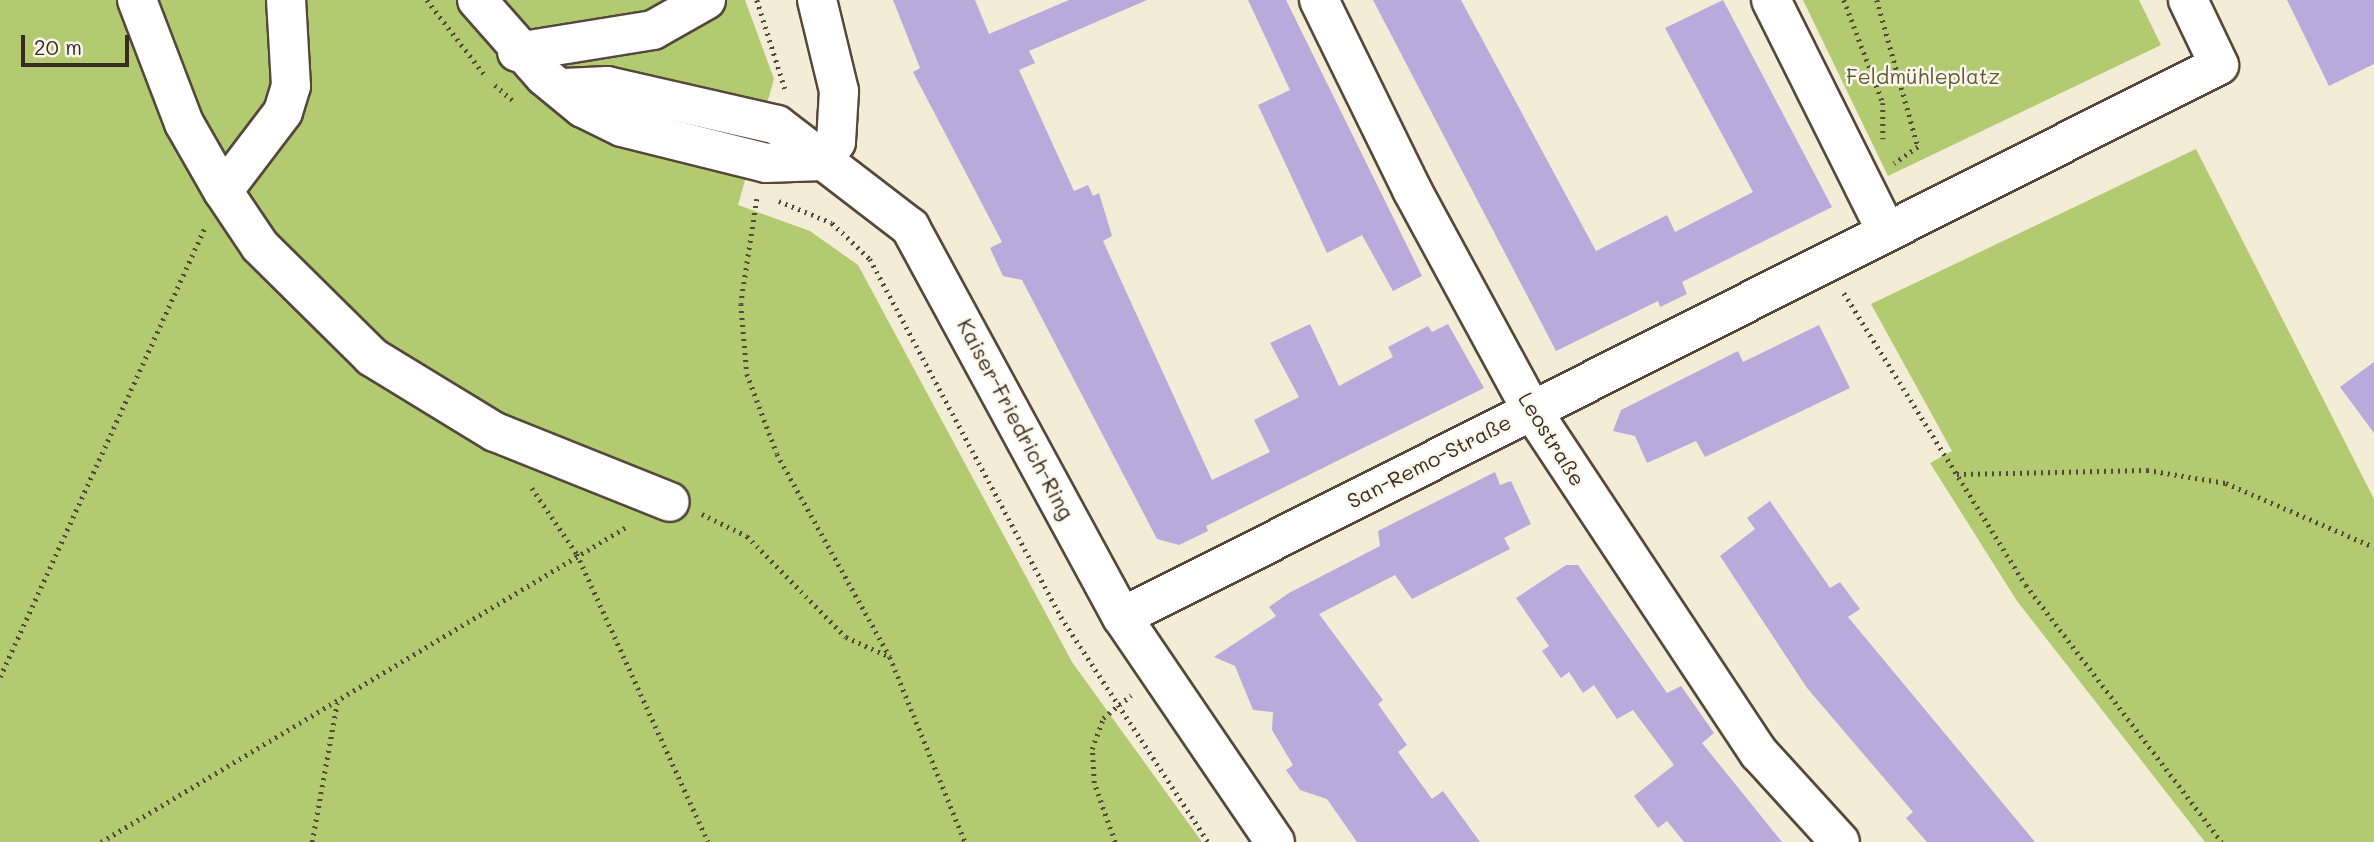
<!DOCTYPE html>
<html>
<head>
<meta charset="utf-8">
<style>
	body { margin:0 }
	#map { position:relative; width:2374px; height:842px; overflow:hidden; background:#f3ecd6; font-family:Mali,sans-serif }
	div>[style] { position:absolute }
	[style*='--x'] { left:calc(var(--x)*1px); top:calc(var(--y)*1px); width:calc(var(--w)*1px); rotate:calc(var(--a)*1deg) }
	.green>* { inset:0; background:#b2cb71 }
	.building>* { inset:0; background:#baaadc }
	.path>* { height:4.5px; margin-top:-2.25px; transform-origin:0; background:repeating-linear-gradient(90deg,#57473a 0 2px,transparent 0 7px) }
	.roads { filter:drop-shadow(2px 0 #57473a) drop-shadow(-2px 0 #57473a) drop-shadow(0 2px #57473a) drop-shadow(0 -2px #57473a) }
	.minor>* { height:38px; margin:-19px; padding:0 19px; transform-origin:19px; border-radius:19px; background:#fff }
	span { translate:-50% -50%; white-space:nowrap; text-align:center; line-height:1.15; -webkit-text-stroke:5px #fbf7ec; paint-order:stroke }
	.park-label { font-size:21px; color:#5f5a37 }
	.street-label { font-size:21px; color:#3b2a1e }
	.scale { position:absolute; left:21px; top:35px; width:108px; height:32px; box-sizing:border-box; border:4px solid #3b2a1e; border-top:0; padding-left:9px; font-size:21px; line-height:24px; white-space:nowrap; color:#3b2a1e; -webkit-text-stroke:5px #fbf7ec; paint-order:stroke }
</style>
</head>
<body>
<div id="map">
	<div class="green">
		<i style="clip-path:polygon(0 0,745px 0,774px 79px,738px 205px,810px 231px,858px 265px,1072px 662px,1202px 842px,0 842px)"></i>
		<i style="clip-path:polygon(1803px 0,2139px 0,2161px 45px,1888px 176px)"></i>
		<i style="clip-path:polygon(2196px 149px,2374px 499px,2374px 842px,2205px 842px,2017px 601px,1930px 463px,1952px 451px,1871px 304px)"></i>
	</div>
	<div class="building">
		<i style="clip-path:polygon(893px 0,975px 0,989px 34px,1069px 0,1147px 0,1029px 51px,1035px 63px,1019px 70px,1074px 191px,1088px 185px,1093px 196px,1099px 193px,1112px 236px,1103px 241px,1212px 480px,1270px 452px,1254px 420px,1299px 397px,1270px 343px,1310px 324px,1339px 386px,1393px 357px,1388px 347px,1428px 326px,1432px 332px,1448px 324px,1484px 388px,1206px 526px,1208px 531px,1179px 545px,1157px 539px,1022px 280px,1003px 276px,990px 248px,1002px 242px,913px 72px,920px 68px)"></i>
		<i style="clip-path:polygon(1248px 0,1286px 0,1422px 276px,1393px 291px,1362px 235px,1327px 253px,1258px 105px,1290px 90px)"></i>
		<i style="clip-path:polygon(1373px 0,1461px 0,1596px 251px,1667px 215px,1675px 232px,1753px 192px,1665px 28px,1723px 0,1832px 207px,1682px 282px,1687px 294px,1660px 307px,1658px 301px,1556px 351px)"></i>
		<i style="clip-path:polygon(2287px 0,2374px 0,2374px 64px,2329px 86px)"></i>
		<i style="clip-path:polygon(1819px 325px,1850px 388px,1705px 457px,1696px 441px,1647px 463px,1635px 436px,1613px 431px,1621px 410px,1738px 351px,1743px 362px)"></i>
		<i style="clip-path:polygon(2374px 362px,2374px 433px,2340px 387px)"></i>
		<i style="clip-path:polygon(1495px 472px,1500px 485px,1511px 481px,1531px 524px,1504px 538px,1510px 549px,1412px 599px,1395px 575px,1319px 614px,1383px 700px,1378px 704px,1407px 745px,1398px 752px,1432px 799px,1443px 791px,1480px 842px,1357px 842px,1327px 799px,1300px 790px,1286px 770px,1293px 765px,1272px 730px,1273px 712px,1253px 710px,1235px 666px,1214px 657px,1276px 616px,1269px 607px,1289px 593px,1380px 546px,1378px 531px)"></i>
		<i style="clip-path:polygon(1770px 501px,1830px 588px,1840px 582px,1860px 609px,1848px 617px,2035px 842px,1927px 842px,1906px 818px,1913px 812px,1807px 688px,1720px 556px,1755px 529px,1747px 518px)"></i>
		<i style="clip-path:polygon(1566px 565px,1578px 565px,1667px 693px,1681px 686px,1714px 733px,1702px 743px,1782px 842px,1684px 842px,1667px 821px,1658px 828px,1634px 796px,1674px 765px,1633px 710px,1617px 719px,1594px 685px,1583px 693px,1569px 672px,1561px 678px,1542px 651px,1549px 646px,1516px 598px)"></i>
	</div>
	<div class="path">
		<i style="--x:427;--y:0;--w:93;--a:52.4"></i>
		<i style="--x:757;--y:0;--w:93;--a:72.5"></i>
		<i style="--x:1844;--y:0;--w:110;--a:69.3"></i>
		<i style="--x:1883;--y:103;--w:36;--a:90"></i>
		<i style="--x:1877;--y:0;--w:153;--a:74.4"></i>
		<i style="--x:1918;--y:147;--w:29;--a:145"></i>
		<i style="--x:495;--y:85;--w:23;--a:41"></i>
		<i style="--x:757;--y:199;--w:106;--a:98.7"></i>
		<i style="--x:741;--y:304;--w:70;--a:85.1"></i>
		<i style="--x:747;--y:374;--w:85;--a:69.4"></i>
		<i style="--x:777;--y:454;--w:232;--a:60.9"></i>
		<i style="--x:890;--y:657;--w:200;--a:67.9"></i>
		<i style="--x:779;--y:201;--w:57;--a:22.5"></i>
		<i style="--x:832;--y:223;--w:52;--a:43.5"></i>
		<i style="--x:870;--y:259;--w:406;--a:61.9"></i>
		<i style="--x:1061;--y:617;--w:269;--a:56.8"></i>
		<i style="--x:1844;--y:293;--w:344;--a:58.1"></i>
		<i style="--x:2026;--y:585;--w:323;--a:52.7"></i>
		<i style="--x:1957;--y:474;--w:190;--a:-1.2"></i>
		<i style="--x:2147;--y:470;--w:80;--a:9.3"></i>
		<i style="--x:2226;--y:483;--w:161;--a:23.4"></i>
		<i style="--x:532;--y:488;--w:80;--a:55.7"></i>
		<i style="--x:577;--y:554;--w:316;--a:65.5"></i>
		<i style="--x:702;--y:514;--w:50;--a:26.1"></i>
		<i style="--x:747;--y:536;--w:141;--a:45.6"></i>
		<i style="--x:846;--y:637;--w:48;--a:24.4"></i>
		<i style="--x:0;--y:677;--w:492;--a:-65.5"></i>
		<i style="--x:101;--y:842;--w:614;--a:-30.95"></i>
		<i style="--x:312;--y:842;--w:141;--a:-79.8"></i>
		<i style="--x:1115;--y:842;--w:63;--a:-109.6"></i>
		<i style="--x:1094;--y:783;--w:34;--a:-93"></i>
		<i style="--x:1092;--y:749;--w:33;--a:-70"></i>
		<i style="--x:1103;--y:718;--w:36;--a:-39"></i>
	</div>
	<div class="roads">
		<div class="minor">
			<i style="--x:137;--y:0;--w:132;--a:69.1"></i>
			<i style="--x:184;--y:123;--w:78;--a:60.2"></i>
			<i style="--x:223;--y:191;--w:66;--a:56.1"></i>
			<i style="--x:260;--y:246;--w:158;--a:44.7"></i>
			<i style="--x:372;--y:357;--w:144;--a:31.4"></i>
			<i style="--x:495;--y:432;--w:188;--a:21.8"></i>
			<i style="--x:477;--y:0;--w:101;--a:48.6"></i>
			<i style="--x:544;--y:76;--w:50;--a:39.4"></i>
			<i style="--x:583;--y:108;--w:43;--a:26"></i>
			<i style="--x:622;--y:127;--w:148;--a:14"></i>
			<i style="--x:766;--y:163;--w:56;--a:-2"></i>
			<i style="--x:817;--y:0;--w:94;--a:76.4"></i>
			<i style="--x:839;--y:91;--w:51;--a:93.4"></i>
			<i style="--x:836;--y:142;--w:24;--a:126"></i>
			<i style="--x:1319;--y:0;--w:212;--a:63.9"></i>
			<i style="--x:1412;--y:190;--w:249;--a:61.5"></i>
			<i style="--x:1531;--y:409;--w:413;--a:56.5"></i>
			<i style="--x:1759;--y:753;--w:120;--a:47.7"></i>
			<i style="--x:1771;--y:0;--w:258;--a:63.5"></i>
			<i style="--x:517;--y:52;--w:138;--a:-9.2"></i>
			<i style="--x:653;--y:30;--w:61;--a:-29.5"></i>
			<i style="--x:564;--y:88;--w:43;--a:-2.7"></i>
			<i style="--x:607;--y:86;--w:174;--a:12.9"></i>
			<i style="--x:777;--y:125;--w:168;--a:37.5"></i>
			<i style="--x:910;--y:227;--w:444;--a:61.5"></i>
			<i style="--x:1122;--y:617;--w:272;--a:55.8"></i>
			<i style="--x:223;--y:191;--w:99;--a:-52.8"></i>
			<i style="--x:283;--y:112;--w:27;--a:-73"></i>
			<i style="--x:291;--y:86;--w:86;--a:-93.3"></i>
			<i style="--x:1122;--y:617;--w:1228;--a:-26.71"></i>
			<i style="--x:2219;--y:65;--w:72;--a:-115.5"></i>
		</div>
	</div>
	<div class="park-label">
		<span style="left:1923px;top:76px">Feldmühleplatz</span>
	</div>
	<div class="street-label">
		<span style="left:1016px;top:419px;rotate:62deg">Kaiser-Friedrich-Ring</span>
		<span style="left:1552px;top:439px;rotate:58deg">Leostraße</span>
		<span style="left:1429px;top:461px;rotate:-27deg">San-Remo-Straße</span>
	</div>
	<div class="scale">20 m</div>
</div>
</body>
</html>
